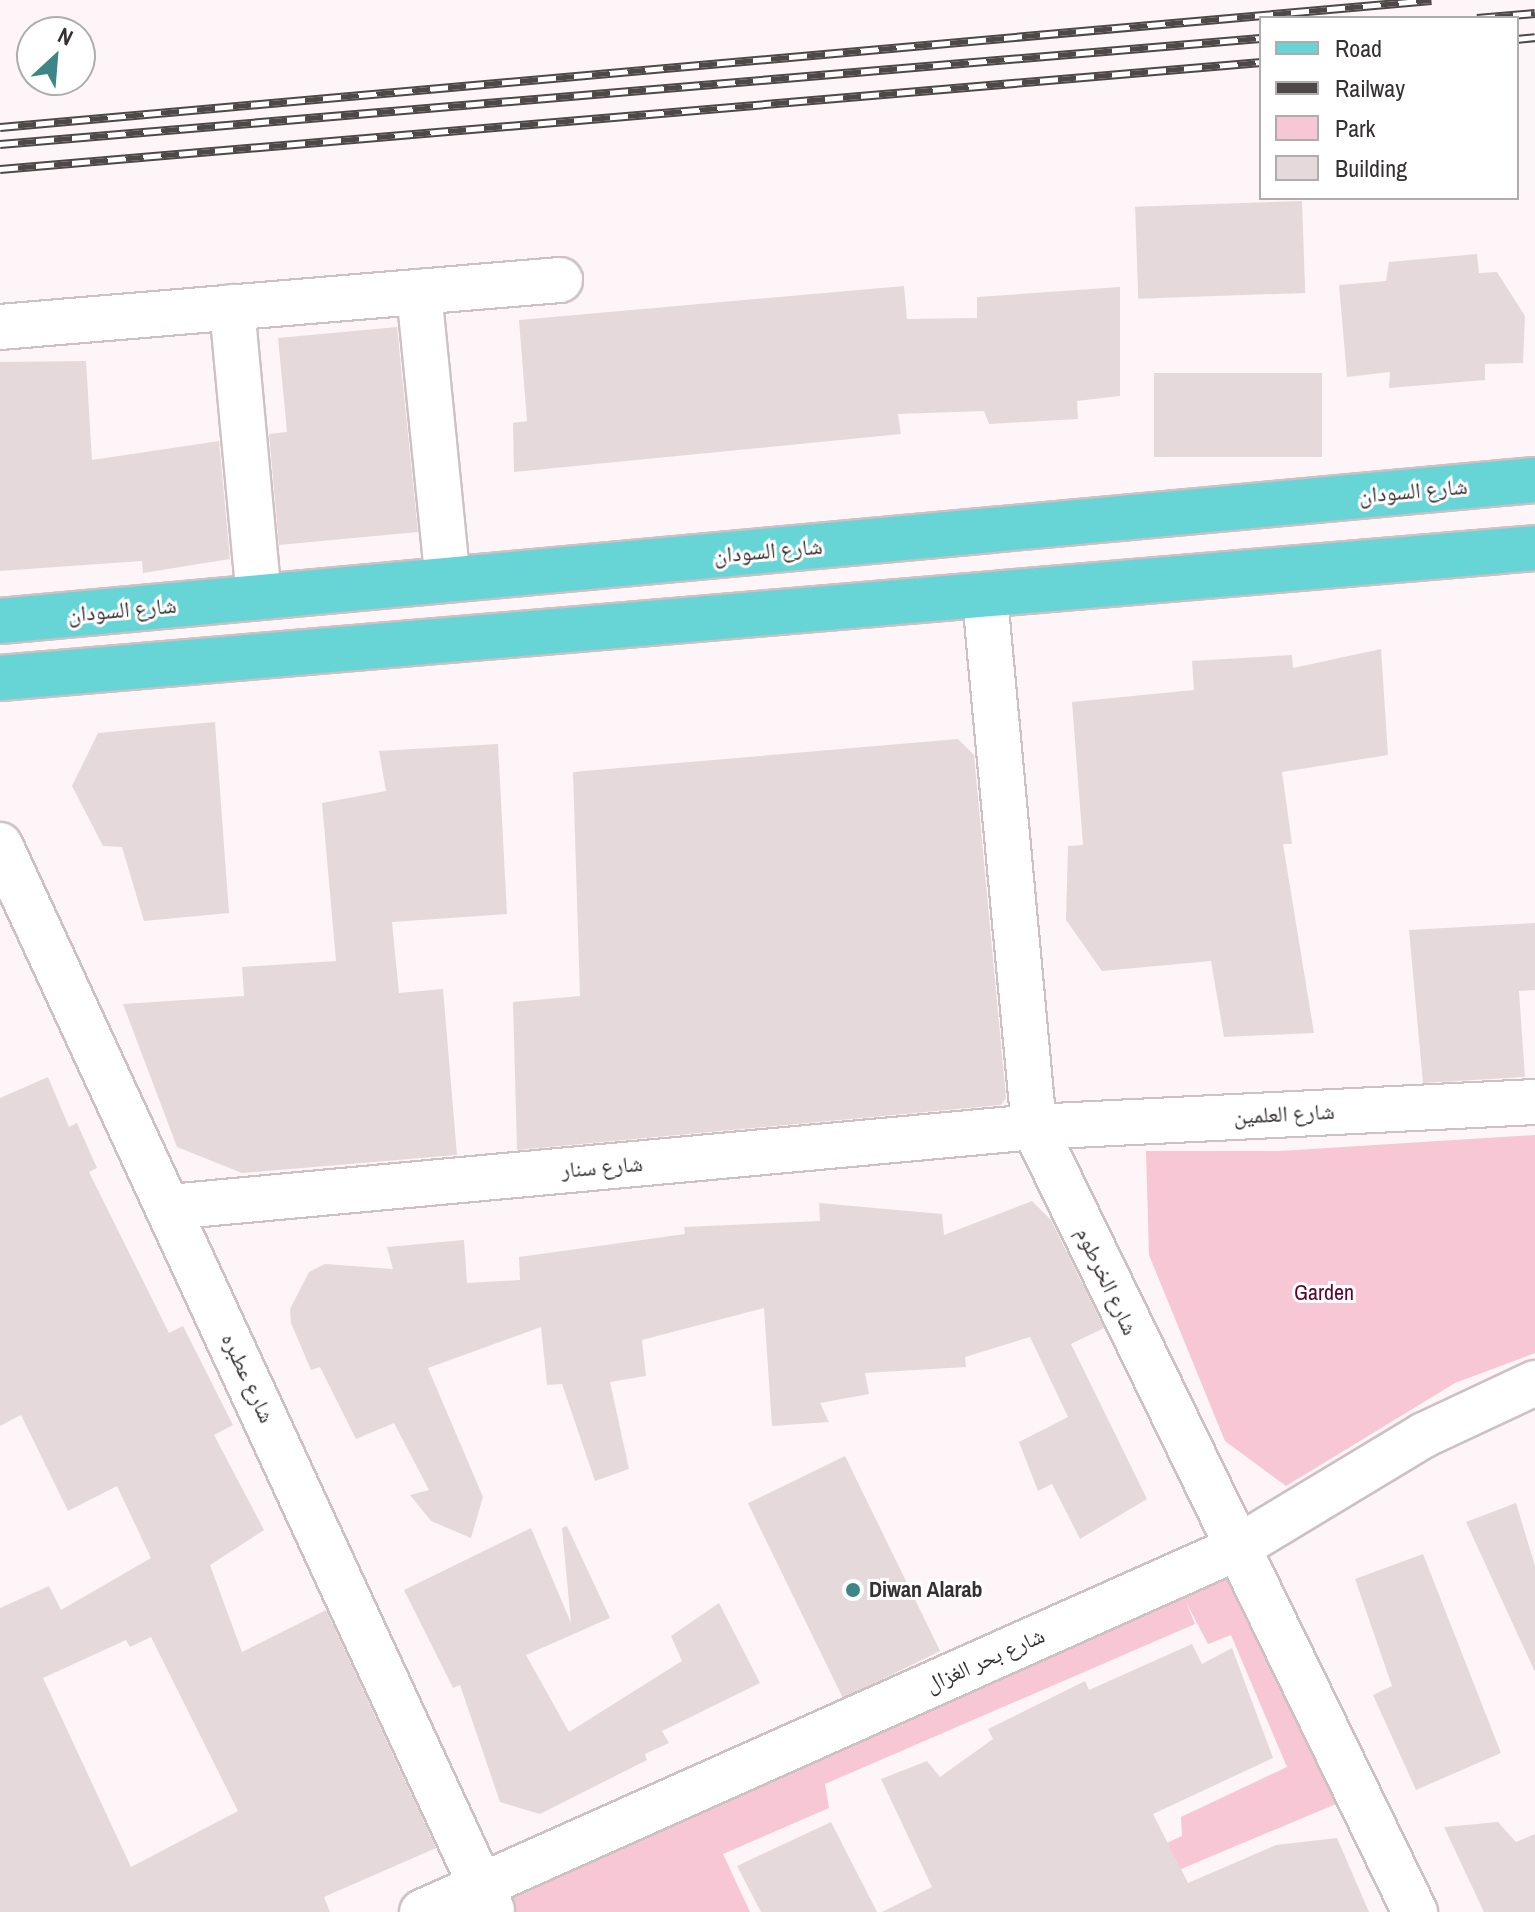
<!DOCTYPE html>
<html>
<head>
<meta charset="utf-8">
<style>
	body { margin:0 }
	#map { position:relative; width:1535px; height:1912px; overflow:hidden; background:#fdf5f7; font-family:"Archivo Narrow","Noto Naskh Arabic",sans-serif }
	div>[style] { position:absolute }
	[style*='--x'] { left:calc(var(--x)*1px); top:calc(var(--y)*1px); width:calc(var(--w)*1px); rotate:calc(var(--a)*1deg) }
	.green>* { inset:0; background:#f7c7d5 }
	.building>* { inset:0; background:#e6d9dc; transform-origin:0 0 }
	.roads { filter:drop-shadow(2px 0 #cdc1c4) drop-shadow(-2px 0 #cdc1c4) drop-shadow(0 2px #cdc1c4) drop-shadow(0 -2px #cdc1c4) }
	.minor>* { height:44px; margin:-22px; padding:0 22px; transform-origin:22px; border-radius:22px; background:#fff }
	.tertiary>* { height:44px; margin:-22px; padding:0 22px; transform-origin:22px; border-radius:22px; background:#fff }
	.primary>* { height:44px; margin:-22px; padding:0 22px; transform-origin:22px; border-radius:22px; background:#67d4d6 }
	.rail>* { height:9px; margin-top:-4.5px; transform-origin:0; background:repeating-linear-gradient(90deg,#fff 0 18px,#4e4849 0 36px); box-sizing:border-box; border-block:2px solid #4e4849 }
	.dots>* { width:22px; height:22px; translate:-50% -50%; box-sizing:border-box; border:4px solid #fff; border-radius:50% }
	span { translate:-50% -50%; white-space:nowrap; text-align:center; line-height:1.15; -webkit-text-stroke:6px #fff; paint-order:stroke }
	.street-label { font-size:22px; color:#353031 }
	.park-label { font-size:22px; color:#5a062f }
	.poi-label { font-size:22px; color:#353031; font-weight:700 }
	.left { translate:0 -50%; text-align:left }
	.legend { position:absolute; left:1259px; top:16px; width:260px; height:184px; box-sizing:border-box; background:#fff; border:2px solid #aeacad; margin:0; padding:10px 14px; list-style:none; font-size:24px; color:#353031 }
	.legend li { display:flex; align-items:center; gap:16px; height:40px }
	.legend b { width:40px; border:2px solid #aeacad }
	.north { position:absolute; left:16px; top:16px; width:80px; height:80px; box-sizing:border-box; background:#fff; border:2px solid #aeacad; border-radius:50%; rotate:26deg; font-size:22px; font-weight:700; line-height:32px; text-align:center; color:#353031 }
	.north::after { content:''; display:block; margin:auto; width:28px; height:36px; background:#3d8586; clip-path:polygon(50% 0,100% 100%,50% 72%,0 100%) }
</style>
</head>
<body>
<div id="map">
	<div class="green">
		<i style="clip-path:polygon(1535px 1135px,1535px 1353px,1455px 1383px,1286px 1486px,1225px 1441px,1149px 1255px,1146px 1151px,1280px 1151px)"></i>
		<i style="clip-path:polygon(1227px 1569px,1343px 1801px,1079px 1912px,1060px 1892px,1182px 1836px,1181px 1817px,1287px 1767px,1231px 1635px,1208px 1644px,1186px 1602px,1195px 1624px,825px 1784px,829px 1808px,723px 1854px,750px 1912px,507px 1912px,503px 1902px)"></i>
	</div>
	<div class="building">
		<i style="left:1302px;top:201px;width:92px;height:167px;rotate:88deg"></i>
		<i style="clip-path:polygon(1477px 254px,1479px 273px,1497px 272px,1525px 316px,1523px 363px,1485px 364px,1485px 380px,1389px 388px,1390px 372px,1347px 377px,1339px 285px,1386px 281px,1389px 262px)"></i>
		<i style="clip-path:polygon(904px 286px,907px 319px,977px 318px,977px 297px,1120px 287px,1120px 396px,1077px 401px,1078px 419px,989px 424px,984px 411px,898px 414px,901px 434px,514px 472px,513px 423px,527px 421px,519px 320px)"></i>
		<i style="clip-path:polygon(397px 327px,418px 532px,279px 545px,269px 434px,287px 432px,278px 338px)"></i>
		<i style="clip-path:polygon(86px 361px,92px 460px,219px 441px,230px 559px,143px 573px,142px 561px,0 571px,0 362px)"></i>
		<i style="left:1322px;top:373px;width:84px;height:168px;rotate:90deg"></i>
		<i style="clip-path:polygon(1381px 649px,1388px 755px,1282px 772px,1292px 844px,1283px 844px,1314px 1033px,1224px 1037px,1211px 961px,1102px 971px,1066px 920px,1068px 846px,1083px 845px,1072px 702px,1194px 690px,1192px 661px,1292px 655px,1293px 668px)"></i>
		<i style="clip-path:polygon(215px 722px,229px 913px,144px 921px,122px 847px,103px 846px,72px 786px,98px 733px)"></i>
		<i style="clip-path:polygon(958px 739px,974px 755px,1006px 1098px,1001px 1105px,517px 1150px,513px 1002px,580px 996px,573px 772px)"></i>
		<i style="clip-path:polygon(498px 744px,507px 914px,392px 922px,399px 993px,443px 989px,457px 1155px,242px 1173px,177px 1147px,123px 1004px,244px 996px,242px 967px,336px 961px,322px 803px,386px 791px,379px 751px)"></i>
		<i style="clip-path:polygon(1535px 923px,1535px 990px,1519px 991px,1525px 1077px,1423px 1083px,1409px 930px)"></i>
		<i style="clip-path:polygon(evenodd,48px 1077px,69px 1127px,77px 1123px,97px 1168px,89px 1172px,169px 1333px,183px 1326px,233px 1425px,214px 1435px,264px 1530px,210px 1565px,242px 1652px,326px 1610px,436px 1848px,324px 1897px,330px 1912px,0 1912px,0 1608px,49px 1586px,61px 1610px,151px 1558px,117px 1486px,68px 1511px,21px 1415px,0 1426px,0 1098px,48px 1077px,151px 1637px,238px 1811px,131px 1867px,43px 1678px,126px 1640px,130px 1647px,151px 1637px)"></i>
		<i style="clip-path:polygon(1032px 1201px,1051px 1220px,1104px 1328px,1071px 1344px,1147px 1499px,1080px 1539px,1052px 1484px,1038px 1491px,1019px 1442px,1068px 1417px,1030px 1337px,965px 1357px,966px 1367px,865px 1373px,869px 1394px,820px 1403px,829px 1422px,772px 1426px,764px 1308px,642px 1340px,646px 1376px,610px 1382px,629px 1469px,595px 1481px,562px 1384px,547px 1385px,541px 1327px,428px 1368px,483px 1497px,471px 1538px,431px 1521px,410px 1495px,429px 1490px,394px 1423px,356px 1439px,320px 1367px,311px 1370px,291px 1323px,290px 1309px,309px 1272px,325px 1264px,393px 1269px,387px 1247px,464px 1240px,467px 1283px,520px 1280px,519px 1257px,685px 1234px,684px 1227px,820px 1221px,819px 1203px,942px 1214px,944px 1235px)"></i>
		<i style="left:845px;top:1456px;width:217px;height:108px;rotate:64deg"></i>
		<i style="clip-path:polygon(1516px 1503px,1535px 1566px,1535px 1672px,1466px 1522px)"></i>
		<i style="clip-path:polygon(567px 1526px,610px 1618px,526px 1655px,569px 1732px,682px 1661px,671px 1636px,719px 1603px,760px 1683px,662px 1731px,669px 1743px,645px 1754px,647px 1760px,540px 1814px,500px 1802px,460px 1685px,453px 1688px,404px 1590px,531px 1528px,571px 1623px,562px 1528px)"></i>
		<i style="clip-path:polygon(1423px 1554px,1501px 1753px,1416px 1790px,1373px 1695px,1392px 1686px,1355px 1579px)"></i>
		<i style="clip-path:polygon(1192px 1644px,1202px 1664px,1232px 1648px,1273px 1758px,1153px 1814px,1188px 1883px,1276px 1845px,1337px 1838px,1369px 1912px,882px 1912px,932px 1887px,881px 1779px,927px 1761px,940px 1777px,993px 1739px,988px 1729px,1085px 1681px,1089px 1690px)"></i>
		<i style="clip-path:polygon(831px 1822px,877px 1912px,761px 1912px,737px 1866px)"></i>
		<i style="clip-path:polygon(1498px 1822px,1516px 1842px,1535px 1834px,1535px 1912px,1484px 1912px,1444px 1827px)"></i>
	</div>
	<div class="roads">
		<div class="minor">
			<i style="--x:419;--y:292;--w:289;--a:84.3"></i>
			<i style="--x:232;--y:307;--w:291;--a:84.7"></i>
			<i style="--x:0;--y:327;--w:562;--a:-4.8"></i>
			<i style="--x:985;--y:598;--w:531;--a:84.71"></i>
			<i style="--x:1034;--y:1127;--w:873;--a:64.11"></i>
			<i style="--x:0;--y:845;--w:1173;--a:65.2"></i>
			<i style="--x:170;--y:1207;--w:868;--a:-5.29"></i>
			<i style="--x:422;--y:1912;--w:890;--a:-24.06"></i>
			<i style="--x:1235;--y:1549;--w:221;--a:-31.1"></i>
			<i style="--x:1424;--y:1435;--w:123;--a:-25.1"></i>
		</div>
		<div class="tertiary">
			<i style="--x:1034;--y:1127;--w:502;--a:-2.86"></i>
		</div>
		<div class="primary">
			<i style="--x:0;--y:621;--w:1541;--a:-5.25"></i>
			<i style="--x:0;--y:678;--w:1540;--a:-4.84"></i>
		</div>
	</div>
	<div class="rail">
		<i style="--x:1477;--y:18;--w:58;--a:-4.9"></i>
		<i style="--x:1517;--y:39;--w:18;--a:-6"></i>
		<i style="--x:0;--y:127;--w:1437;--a:-5.07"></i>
		<i style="--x:0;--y:144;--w:1265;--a:-4.81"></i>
		<i style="--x:0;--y:169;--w:1266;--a:-4.85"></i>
	</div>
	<div class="dots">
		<i style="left:853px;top:1590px;background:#3d8586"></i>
	</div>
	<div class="street-label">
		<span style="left:1413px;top:491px;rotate:-5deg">شارع السودان</span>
		<span style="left:768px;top:551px;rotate:-5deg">شارع السودان</span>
		<span style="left:122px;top:610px;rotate:-5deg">شارع السودان</span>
		<span style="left:1284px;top:1114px;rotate:-3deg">شارع العلمين</span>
		<span style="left:602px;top:1167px;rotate:-5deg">شارع سنار</span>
		<span style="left:1107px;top:1281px;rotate:65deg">شارع الخرطوم</span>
		<span style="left:248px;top:1378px;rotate:65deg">شارع عطبره</span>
		<span style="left:985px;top:1660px;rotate:-24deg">شارع بحر الغزال</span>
	</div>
	<div class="park-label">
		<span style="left:1324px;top:1293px">Garden</span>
	</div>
	<div class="poi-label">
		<span class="left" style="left:869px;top:1590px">Diwan Alarab</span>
	</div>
	<ul class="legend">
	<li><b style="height:10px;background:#67d4d6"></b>Road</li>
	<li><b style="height:10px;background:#4e4849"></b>Railway</li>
	<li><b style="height:22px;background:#f7c7d5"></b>Park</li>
	<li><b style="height:22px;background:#e6d9dc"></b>Building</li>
	</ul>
	<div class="north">N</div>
</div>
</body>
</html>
